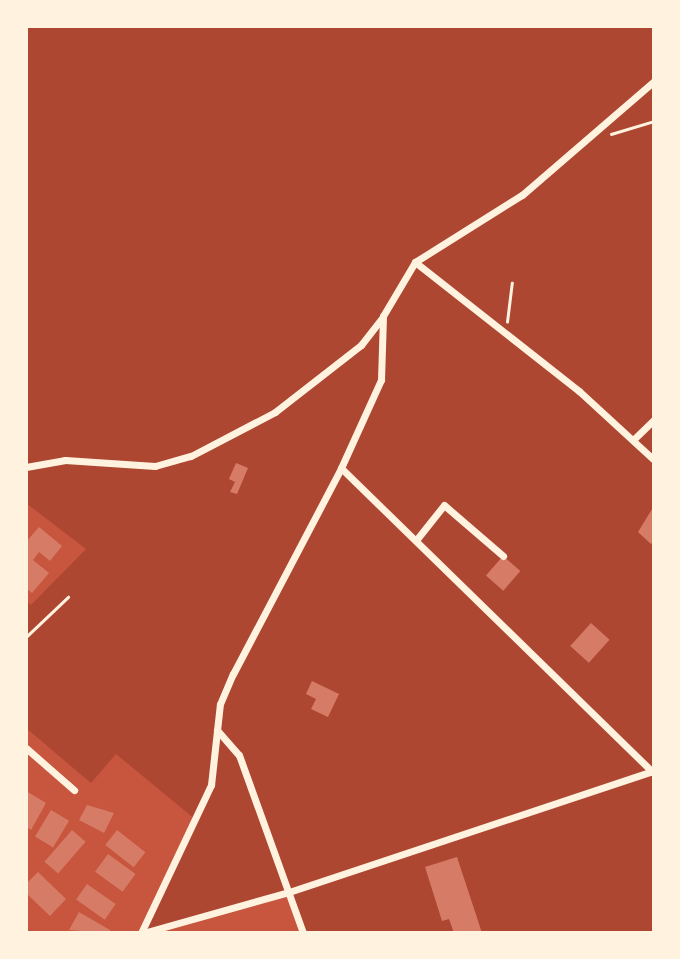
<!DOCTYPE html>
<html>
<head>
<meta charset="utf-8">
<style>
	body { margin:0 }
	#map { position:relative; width:680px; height:959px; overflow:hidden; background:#c8553d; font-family:"Nunito Sans",sans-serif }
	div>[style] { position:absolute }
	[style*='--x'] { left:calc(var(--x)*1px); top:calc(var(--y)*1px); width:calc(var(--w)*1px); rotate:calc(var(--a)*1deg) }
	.green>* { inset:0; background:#ae4732 }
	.building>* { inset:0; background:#d67c66; transform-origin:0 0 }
	.path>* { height:2.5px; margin:-1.25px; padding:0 1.25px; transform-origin:1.25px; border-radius:1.25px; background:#fff3e0 }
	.minor>* { height:7px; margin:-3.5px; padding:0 3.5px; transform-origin:3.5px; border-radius:3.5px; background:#fff3e0 }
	span { translate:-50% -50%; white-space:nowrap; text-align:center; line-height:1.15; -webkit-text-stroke:5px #fff3e0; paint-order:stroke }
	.frame { position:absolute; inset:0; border:28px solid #fff3e0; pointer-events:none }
</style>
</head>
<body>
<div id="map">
	<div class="green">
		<i style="clip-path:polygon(26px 26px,654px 26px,654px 933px,300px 933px,286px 892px,142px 932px,196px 820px,116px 754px,91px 783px,26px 728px,26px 601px,31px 605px,86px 549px,26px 503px)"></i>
	</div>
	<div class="building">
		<i style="clip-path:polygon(236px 463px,248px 468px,237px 494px,230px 492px,235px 482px,229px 479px)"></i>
		<i style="clip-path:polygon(654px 506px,654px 541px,651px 544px,638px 532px)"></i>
		<i style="clip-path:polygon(39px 527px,62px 546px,50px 561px,39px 552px,33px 560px,49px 573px,32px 593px,26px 588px,26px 542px)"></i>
		<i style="left:503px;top:556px;width:23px;height:26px;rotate:41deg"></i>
		<i style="left:591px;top:623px;width:25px;height:31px;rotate:42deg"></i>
		<i style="clip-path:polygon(312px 681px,339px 694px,328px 717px,311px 709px,316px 699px,306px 694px)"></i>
		<i style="clip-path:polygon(26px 791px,46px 803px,31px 830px,26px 827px)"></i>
		<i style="clip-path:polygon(87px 805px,114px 813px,104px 833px,79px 820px)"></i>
		<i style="left:51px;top:810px;width:21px;height:31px;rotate:31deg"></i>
		<i style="left:72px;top:830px;width:18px;height:42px;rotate:41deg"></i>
		<i style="left:117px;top:830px;width:36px;height:19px;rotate:38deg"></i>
		<i style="left:108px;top:854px;width:34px;height:22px;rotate:36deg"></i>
		<i style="clip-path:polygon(457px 857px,482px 933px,454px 933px,449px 919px,442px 921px,425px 867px)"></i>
		<i style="clip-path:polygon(38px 872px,66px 899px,50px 916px,26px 893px,26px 884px)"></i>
		<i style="left:87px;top:884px;width:35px;height:19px;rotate:35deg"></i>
		<i style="clip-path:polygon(79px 912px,110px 930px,109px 933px,69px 930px)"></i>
	</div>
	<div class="path">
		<i style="--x:611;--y:134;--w:45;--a:-16.8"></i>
		<i style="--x:507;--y:322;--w:39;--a:-83"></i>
		<i style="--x:26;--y:637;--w:58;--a:-43.6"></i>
	</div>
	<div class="minor">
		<i style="--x:415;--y:262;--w:209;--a:38.2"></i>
		<i style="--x:579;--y:391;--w:102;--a:42.6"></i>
		<i style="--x:634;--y:439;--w:28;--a:-44"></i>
		<i style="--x:26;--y:467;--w:40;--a:-10"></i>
		<i style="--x:65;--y:460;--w:90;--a:3.8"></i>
		<i style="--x:155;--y:466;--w:37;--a:-16"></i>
		<i style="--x:191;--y:456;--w:95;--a:-27.6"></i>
		<i style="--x:275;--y:412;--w:109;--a:-37.9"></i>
		<i style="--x:361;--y:345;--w:34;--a:-52"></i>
		<i style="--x:341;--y:468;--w:436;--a:44.3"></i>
		<i style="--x:417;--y:539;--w:43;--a:-51.5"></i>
		<i style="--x:444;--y:505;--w:78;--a:40.8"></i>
		<i style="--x:217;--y:730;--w:33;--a:49"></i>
		<i style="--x:239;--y:755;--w:189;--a:70.2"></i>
		<i style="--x:26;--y:748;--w:64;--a:41.2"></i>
		<i style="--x:141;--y:933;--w:164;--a:-64.7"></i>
		<i style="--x:211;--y:785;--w:81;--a:-83.7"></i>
		<i style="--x:220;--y:704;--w:33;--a:-67"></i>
		<i style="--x:233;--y:674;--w:233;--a:-62.3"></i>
		<i style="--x:341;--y:468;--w:97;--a:-65.6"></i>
		<i style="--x:381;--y:380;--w:64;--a:-88.2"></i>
		<i style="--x:383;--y:316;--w:63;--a:-59.3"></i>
		<i style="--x:415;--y:262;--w:126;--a:-32.1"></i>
		<i style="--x:522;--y:195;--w:174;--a:-40.8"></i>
		<i style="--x:143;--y:933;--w:152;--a:-15.7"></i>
		<i style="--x:289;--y:892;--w:383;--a:-18.4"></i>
	</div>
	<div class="frame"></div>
</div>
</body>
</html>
